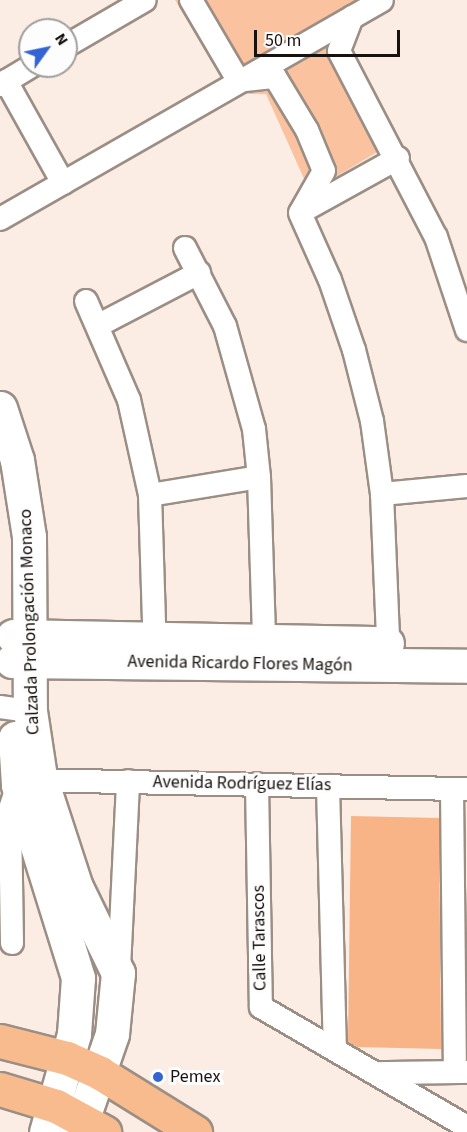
<!DOCTYPE html>
<html>
<head>
<meta charset="utf-8">
<style>
	body { margin:0 }
	#map { position:relative; width:467px; height:1132px; overflow:hidden; background:#fbede4; font-family:"Source Sans 3",sans-serif }
	div>[style] { position:absolute }
	[style*='--x'] { left:calc(var(--x)*1px); top:calc(var(--y)*1px); width:calc(var(--w)*1px); rotate:calc(var(--a)*1deg) }
	.green>* { inset:0; background:#fac29e }
	.building>* { inset:0; background:#f8b386 }
	.roads { filter:drop-shadow(2px 0 #9b8e85) drop-shadow(-2px 0 #9b8e85) drop-shadow(0 2px #9b8e85) drop-shadow(0 -2px #9b8e85) }
	.street>* { height:22px; margin:-11px; padding:0 11px; transform-origin:11px; border-radius:11px; background:#fff }
	.secondary>* { height:33px; margin:-16.5px; padding:0 16.5px; transform-origin:16.5px; border-radius:16.5px; background:#fff }
	.primary>* { height:33px; margin:-16.5px; padding:0 16.5px; transform-origin:16.5px; border-radius:16.5px; background:#f8bb8e }
	.dots>* { width:16px; height:16px; translate:-50% -50%; box-sizing:border-box; border:3px solid #fdfdfd; border-radius:50% }
	span { translate:-50% -50%; white-space:nowrap; text-align:center; line-height:1.15; -webkit-text-stroke:6px #fdfdfd; paint-order:stroke }
	.street-label { font-size:18px; color:#17120f }
	.poi-label { font-size:18px; color:#17120f }
	.left { translate:0 -50%; text-align:left }
	.north { position:absolute; left:18px; top:18px; width:60px; height:60px; box-sizing:border-box; background:#fdfdfd; border:2px solid #a19f9e; border-radius:50%; rotate:57deg; font-size:16px; font-weight:700; line-height:24px; text-align:center; color:#17120f }
	.north::after { content:''; display:block; margin:auto; width:21px; height:27px; background:#3464d4; clip-path:polygon(50% 0,100% 100%,50% 72%,0 100%) }
	.scale { position:absolute; left:254px; top:30px; width:146px; height:27px; box-sizing:border-box; border:3px solid #17120f; border-top:0; padding-left:8px; font-size:18px; line-height:21px; white-space:nowrap; color:#17120f; -webkit-text-stroke:4px #fdfdfd; paint-order:stroke }
</style>
</head>
<body>
<div id="map">
	<div class="green">
		<i style="clip-path:polygon(175px 0,363px 0,344px 54px,394px 142px,310px 192px,266px 94px,231px 94px)"></i>
	</div>
	<div class="building">
		<i style="clip-path:polygon(351px 816px,439px 818px,441px 1049px,357px 1047px,348px 1042px)"></i>
	</div>
	<div class="roads">
		<div class="street">
			<i style="--x:191;--y:0;--w:93;--a:59.6"></i>
			<i style="--x:352;--y:17;--w:36;--a:111"></i>
			<i style="--x:339;--y:51;--w:210;--a:62.5"></i>
			<i style="--x:436;--y:237;--w:98;--a:71.6"></i>
			<i style="--x:66;--y:46;--w:91;--a:-30.2"></i>
			<i style="--x:245;--y:80;--w:30;--a:-6"></i>
			<i style="--x:275;--y:77;--w:62;--a:58.9"></i>
			<i style="--x:307;--y:130;--w:44;--a:67.5"></i>
			<i style="--x:324;--y:171;--w:48;--a:119.7"></i>
			<i style="--x:6;--y:81;--w:117;--a:60.8"></i>
			<i style="--x:0;--y:85;--w:37;--a:-31"></i>
			<i style="--x:301;--y:212;--w:111;--a:-29.1"></i>
			<i style="--x:300;--y:213;--w:73;--a:65.9"></i>
			<i style="--x:330;--y:280;--w:74;--a:71.1"></i>
			<i style="--x:354;--y:350;--w:73;--a:75.8"></i>
			<i style="--x:372;--y:421;--w:74;--a:82.2"></i>
			<i style="--x:382;--y:494;--w:164;--a:87.6"></i>
			<i style="--x:0;--y:219;--w:440;--a:-29.8"></i>
			<i style="--x:185;--y:248;--w:88;--a:62.9"></i>
			<i style="--x:225;--y:326;--w:107;--a:74.3"></i>
			<i style="--x:254;--y:429;--w:48;--a:84.1"></i>
			<i style="--x:259;--y:477;--w:163;--a:88.2"></i>
			<i style="--x:86;--y:301;--w:108;--a:66.5"></i>
			<i style="--x:129;--y:400;--w:97;--a:77.5"></i>
			<i style="--x:150;--y:495;--w:158;--a:88.2"></i>
			<i style="--x:99;--y:325;--w:113;--a:-27.5"></i>
			<i style="--x:382;--y:494;--w:85;--a:-5.4"></i>
			<i style="--x:150;--y:495;--w:110;--a:-9.4"></i>
			<i style="--x:0;--y:707;--w:30;--a:8"></i>
			<i style="--x:257;--y:784;--w:223;--a:89"></i>
			<i style="--x:261;--y:1007;--w:238;--a:30.2"></i>
			<i style="--x:328;--y:786;--w:261;--a:88.5"></i>
			<i style="--x:452;--y:789;--w:283;--a:89.4"></i>
			<i style="--x:12;--y:943;--w:134;--a:-90.9"></i>
			<i style="--x:10;--y:809;--w:25;--a:-72"></i>
			<i style="--x:18;--y:785;--w:12;--a:-24"></i>
			<i style="--x:29;--y:780;--w:438;--a:1.2"></i>
			<i style="--x:119;--y:968;--w:187;--a:-87.2"></i>
			<i style="--x:380;--y:1073;--w:87;--a:-0.7"></i>
		</div>
		<div class="secondary">
			<i style="--x:0;--y:408;--w:55;--a:71.9"></i>
			<i style="--x:17;--y:460;--w:78;--a:81.1"></i>
			<i style="--x:29;--y:537;--w:174;--a:89.7"></i>
			<i style="--x:30;--y:711;--w:67;--a:81.4"></i>
			<i style="--x:40;--y:777;--w:116;--a:71.9"></i>
			<i style="--x:76;--y:887;--w:96;--a:64"></i>
			<i style="--x:118;--y:973;--w:61;--a:95.6"></i>
			<i style="--x:112;--y:1034;--w:104;--a:109.1"></i>
			<i style="--x:13;--y:636;--w:374;--a:1.1"></i>
			<i style="--x:12;--y:661;--w:455;--a:0.6"></i>
			<i style="--x:15;--y:738;--w:47;--a:86.3"></i>
			<i style="--x:18;--y:785;--w:202;--a:72.7"></i>
			<i style="--x:78;--y:978;--w:56;--a:94.1"></i>
			<i style="--x:74;--y:1034;--w:102;--a:105.9"></i>
		</div>
		<div class="primary">
			<i style="--x:0;--y:1041;--w:69;--a:14.2"></i>
			<i style="--x:67;--y:1058;--w:36;--a:24"></i>
			<i style="--x:100;--y:1073;--w:112;--a:31.8"></i>
			<i style="--x:0;--y:1089;--w:59;--a:16.9"></i>
			<i style="--x:56;--y:1106;--w:55;--a:28.4"></i>
		</div>
	</div>
	<div class="dots">
		<i style="left:158px;top:1077px;background:#3464d4"></i>
	</div>
	<div class="street-label">
		<span style="left:30px;top:622px;rotate:-92deg">Calzada Prolongación Monaco</span>
		<span style="left:240px;top:664px;rotate:1deg">Avenida Ricardo Flores Magón</span>
		<span style="left:242px;top:784px;rotate:1deg">Avenida Rodríguez Elías</span>
		<span style="left:260px;top:938px;rotate:-91deg">Calle Tarascos</span>
	</div>
	<div class="poi-label">
		<span class="left" style="left:170px;top:1077px">Pemex</span>
	</div>
	<div class="north">N</div>
	<div class="scale">50 m</div>
</div>
</body>
</html>
